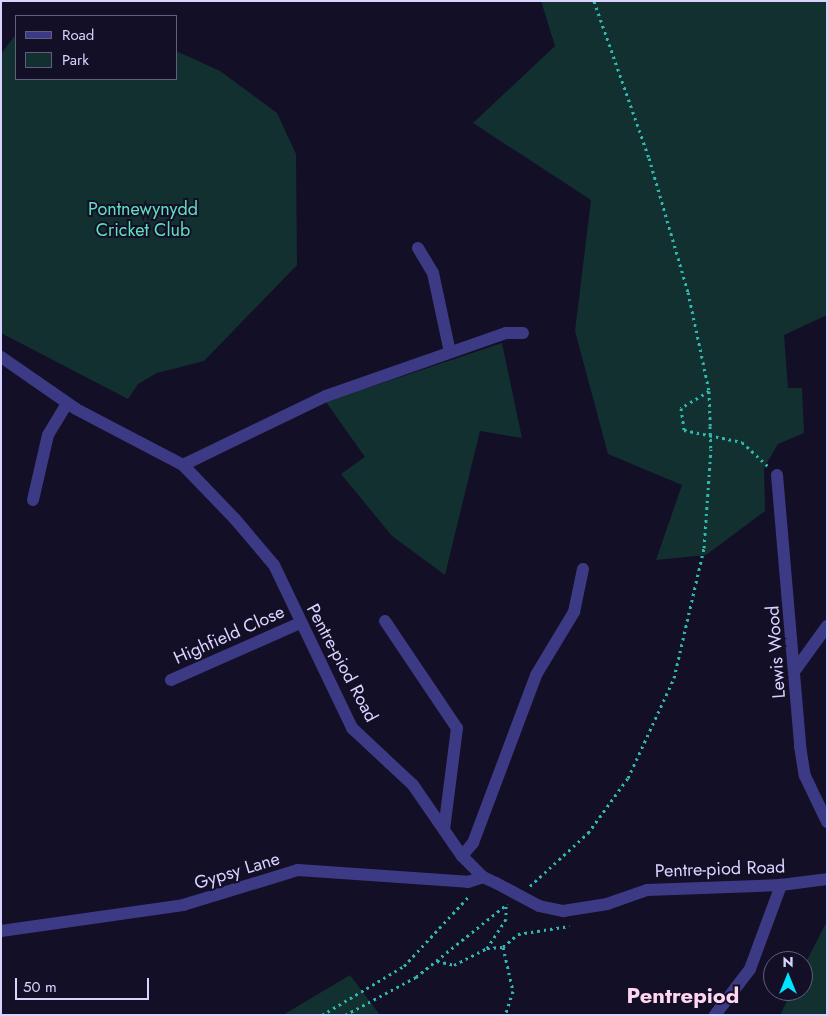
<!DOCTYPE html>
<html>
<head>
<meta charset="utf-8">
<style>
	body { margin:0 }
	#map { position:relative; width:828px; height:1016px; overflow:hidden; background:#130f26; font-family:Jost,sans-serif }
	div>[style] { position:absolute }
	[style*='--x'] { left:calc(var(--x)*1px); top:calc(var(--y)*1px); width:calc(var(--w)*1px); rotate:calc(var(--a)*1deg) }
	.green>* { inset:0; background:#12302f }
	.path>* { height:3px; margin-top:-1.5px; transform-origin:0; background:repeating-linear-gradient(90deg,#2fb8b0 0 2.5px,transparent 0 6.5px) }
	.minor>* { height:12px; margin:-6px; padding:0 6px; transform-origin:6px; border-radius:6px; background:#3d3a85 }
	.path-bridge>* { height:3px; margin-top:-1.5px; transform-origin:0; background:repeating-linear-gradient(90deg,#2fb8b0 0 2.5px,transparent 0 6.5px) }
	.minor-bridge>* { height:12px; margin:-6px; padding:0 6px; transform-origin:6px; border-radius:6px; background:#3d3a85 }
	span { translate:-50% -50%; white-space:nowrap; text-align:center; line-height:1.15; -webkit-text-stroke:4px #130f26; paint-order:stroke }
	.park-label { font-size:18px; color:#5fe0c0 }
	.street-label { font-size:18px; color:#d9d4ff }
	.district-label { font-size:22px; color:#ffd6f0; font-weight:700 }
	.frame { position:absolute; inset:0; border:2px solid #d9d4ff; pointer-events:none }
	.legend { position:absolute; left:15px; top:15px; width:162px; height:65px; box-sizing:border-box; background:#130f26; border:1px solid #625e7d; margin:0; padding:6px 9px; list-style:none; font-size:15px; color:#d9d4ff }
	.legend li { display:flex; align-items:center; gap:10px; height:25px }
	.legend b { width:25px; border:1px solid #625e7d }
	.north { position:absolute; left:763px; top:951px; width:50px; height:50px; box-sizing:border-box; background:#130f26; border:1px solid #625e7d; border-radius:50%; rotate:0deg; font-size:14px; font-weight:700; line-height:20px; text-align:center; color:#d9d4ff }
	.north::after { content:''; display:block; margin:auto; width:18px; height:22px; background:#00e5ff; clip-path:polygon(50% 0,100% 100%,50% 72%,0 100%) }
	.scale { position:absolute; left:15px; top:978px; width:134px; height:22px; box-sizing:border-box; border:2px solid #d9d4ff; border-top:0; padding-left:6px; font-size:15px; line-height:18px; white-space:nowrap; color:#d9d4ff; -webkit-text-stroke:4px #130f26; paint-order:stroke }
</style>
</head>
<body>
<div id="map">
	<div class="green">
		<i style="clip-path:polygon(541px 1px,827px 1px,827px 315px,784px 335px,788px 388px,802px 388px,804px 433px,778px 444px,764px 468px,765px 511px,706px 555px,656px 560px,682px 485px,608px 454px,575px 331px,591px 200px,473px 123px,555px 46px)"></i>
		<i style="clip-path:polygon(16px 34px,16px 79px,176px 79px,176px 51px,220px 71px,277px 113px,296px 154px,297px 265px,204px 361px,157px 373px,138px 384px,128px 399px,1px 333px,1px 54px)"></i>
		<i style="clip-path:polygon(502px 343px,522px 438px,480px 431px,445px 575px,392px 536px,341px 474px,365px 457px,326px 402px)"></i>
		<i style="clip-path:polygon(827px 921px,827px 1015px,780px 1015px,792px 991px,803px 991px,803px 968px)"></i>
		<i style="clip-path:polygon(350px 975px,380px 1015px,283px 1015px)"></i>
	</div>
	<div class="path">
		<i style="--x:594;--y:1;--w:166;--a:70.7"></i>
		<i style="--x:649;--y:158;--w:140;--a:73.8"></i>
		<i style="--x:688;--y:292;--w:101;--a:78"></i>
		<i style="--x:709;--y:391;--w:35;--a:88"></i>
		<i style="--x:709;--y:391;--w:33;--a:149"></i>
		<i style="--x:681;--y:408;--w:22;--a:82"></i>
		<i style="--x:684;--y:430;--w:59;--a:11.7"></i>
		<i style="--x:742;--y:442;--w:35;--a:43"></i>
		<i style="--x:530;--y:886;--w:79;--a:-42.4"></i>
		<i style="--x:588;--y:833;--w:68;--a:-54"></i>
		<i style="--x:628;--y:778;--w:110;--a:-65.3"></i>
		<i style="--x:674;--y:678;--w:133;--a:-77"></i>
		<i style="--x:704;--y:548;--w:99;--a:-86"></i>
		<i style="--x:506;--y:906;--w:13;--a:90"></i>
		<i style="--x:506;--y:919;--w:35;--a:123"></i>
		<i style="--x:487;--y:948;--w:16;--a:-4"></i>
		<i style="--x:503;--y:947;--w:20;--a:-41"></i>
		<i style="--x:518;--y:934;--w:52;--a:-8.9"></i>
		<i style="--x:503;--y:947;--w:45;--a:77.2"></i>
		<i style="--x:513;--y:991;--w:25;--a:108"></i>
		<i style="--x:437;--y:961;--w:17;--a:13"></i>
		<i style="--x:454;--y:965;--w:37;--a:-27"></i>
		<i style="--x:322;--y:1015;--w:96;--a:-30.9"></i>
		<i style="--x:404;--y:966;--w:96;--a:-47.1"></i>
		<i style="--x:345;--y:1015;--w:81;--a:-28.2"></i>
		<i style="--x:416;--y:977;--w:117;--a:-38.7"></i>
	</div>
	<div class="minor">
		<i style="--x:418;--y:248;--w:29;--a:59"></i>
		<i style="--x:433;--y:273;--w:81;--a:77.9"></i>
		<i style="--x:1;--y:357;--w:91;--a:34.7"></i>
		<i style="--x:76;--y:409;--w:121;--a:27.6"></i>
		<i style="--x:183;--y:465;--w:75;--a:46.1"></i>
		<i style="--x:235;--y:519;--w:60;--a:49.7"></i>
		<i style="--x:274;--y:565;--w:181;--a:64.4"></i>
		<i style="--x:352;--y:728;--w:83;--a:43.1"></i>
		<i style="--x:413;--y:785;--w:86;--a:55.4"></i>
		<i style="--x:462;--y:856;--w:30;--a:45"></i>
		<i style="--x:483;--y:877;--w:14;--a:25"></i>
		<i style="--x:183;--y:465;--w:159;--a:-25.8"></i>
		<i style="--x:326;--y:396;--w:191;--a:-19.3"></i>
		<i style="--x:506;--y:333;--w:17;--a:0"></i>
		<i style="--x:777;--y:475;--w:272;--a:85.1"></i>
		<i style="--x:800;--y:746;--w:30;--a:81"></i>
		<i style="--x:805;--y:776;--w:51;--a:64.4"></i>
		<i style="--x:33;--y:500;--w:67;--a:-77"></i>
		<i style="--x:48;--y:435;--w:37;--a:-59"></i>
		<i style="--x:385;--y:621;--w:129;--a:56.1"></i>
		<i style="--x:457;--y:728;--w:102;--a:97.3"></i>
		<i style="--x:796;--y:669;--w:53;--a:-54.2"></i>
		<i style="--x:171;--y:680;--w:141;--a:-23.8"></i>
		<i style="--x:462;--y:856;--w:17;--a:-50"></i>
		<i style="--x:473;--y:843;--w:179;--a:-69.4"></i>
		<i style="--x:536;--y:675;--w:74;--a:-58.9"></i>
		<i style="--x:574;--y:612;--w:44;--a:-78.2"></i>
		<i style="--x:539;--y:906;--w:25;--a:12"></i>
		<i style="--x:563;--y:911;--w:45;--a:-9"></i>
		<i style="--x:607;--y:904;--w:42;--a:-19.3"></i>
		<i style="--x:647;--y:890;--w:134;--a:-2.1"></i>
		<i style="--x:781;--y:885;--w:46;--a:-7.4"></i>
		<i style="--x:1;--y:931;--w:184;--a:-8.1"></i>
		<i style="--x:183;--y:905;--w:120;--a:-16.9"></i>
		<i style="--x:298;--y:870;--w:170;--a:4"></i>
		<i style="--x:468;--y:882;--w:16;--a:-18"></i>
		<i style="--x:715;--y:1015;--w:58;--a:-52.7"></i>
		<i style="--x:750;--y:969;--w:90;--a:-69.7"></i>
	</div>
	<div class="path-bridge">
		<i style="--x:710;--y:426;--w:23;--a:88"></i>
	</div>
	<div class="minor-bridge">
		<i style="--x:496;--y:883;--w:49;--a:28.1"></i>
	</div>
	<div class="park-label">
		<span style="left:143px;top:220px">Pontnewynydd<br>Cricket Club</span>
	</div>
	<div class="street-label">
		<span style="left:229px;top:635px;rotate:-24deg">Highfield Close</span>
		<span style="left:776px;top:652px;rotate:-94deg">Lewis Wood</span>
		<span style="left:342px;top:663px;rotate:62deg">Pentre-piod Road</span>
		<span style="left:720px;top:869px;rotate:-2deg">Pentre-piod Road</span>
		<span style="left:237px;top:871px;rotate:-17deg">Gypsy Lane</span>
	</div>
	<div class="district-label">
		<span style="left:683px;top:996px">Pentrepiod</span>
	</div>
	<div class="frame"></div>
	<ul class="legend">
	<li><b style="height:6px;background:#3d3a85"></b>Road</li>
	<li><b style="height:14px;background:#12302f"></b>Park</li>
	</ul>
	<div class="north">N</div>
	<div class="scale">50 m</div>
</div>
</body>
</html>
